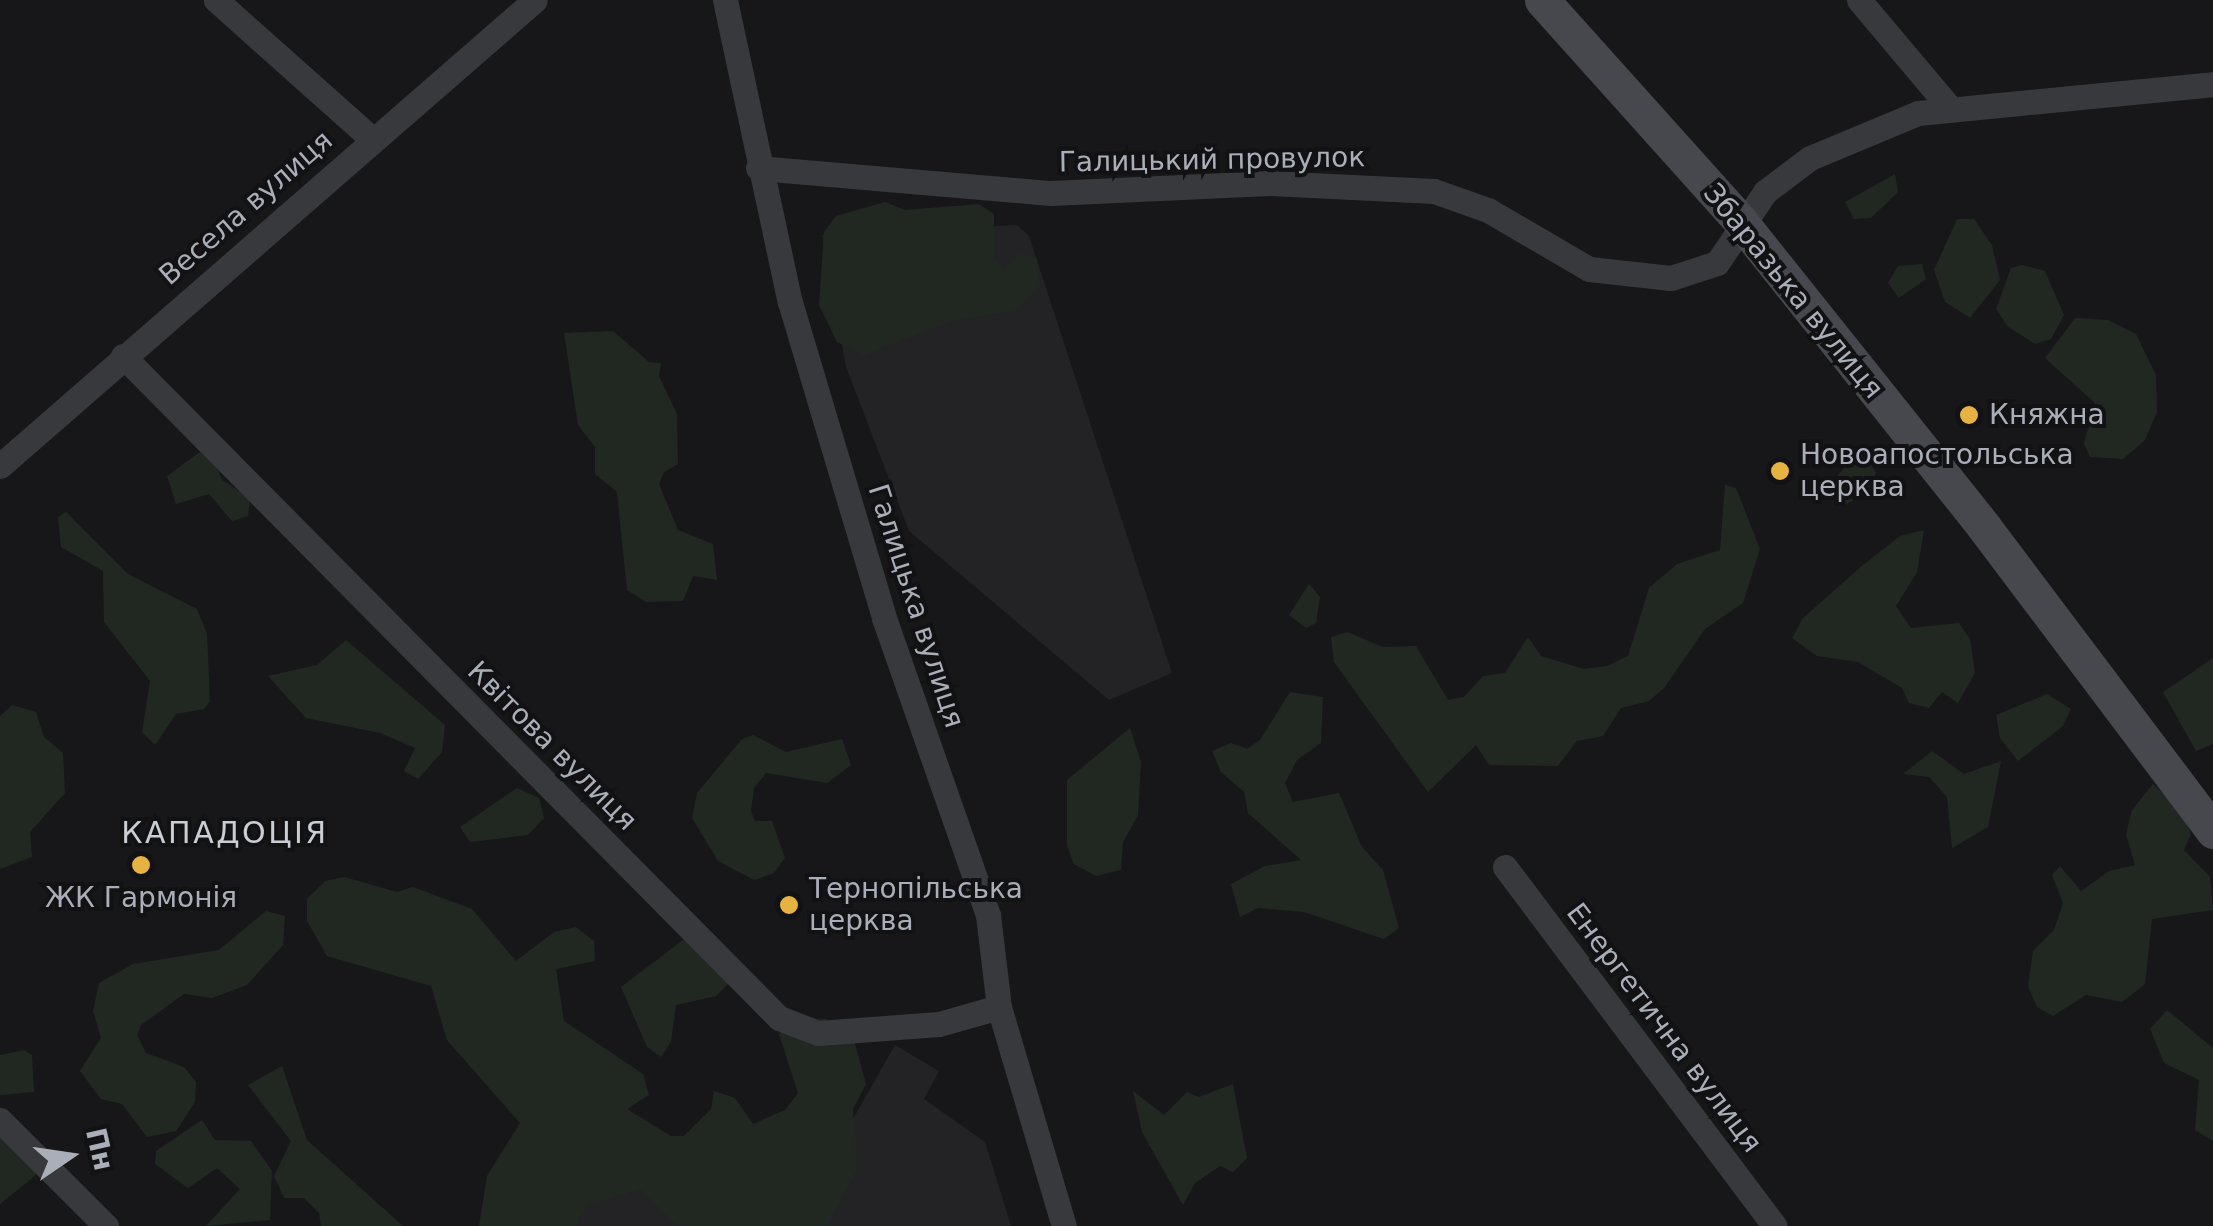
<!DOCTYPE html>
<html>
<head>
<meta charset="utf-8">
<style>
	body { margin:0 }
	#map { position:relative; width:2213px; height:1226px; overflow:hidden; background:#171719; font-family:"DejaVu Sans",sans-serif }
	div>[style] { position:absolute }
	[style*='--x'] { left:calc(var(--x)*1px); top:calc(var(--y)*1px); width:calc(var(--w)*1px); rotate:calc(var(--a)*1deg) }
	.built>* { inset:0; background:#232326 }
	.green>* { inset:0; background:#212822 }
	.minor>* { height:25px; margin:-12.5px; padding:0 12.5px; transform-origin:12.5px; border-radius:12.5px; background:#38393d }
	.secondary>* { height:35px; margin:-17.5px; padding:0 17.5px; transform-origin:17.5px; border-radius:17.5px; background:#46484d }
	.dots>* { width:28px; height:28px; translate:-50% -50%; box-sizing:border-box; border:5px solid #121214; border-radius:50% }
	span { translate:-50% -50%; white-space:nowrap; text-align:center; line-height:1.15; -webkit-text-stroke:8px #121214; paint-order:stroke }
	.street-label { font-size:28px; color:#aaaeb8 }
	.poi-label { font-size:28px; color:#aaaeb8 }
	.left { translate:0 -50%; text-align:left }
	.neighbourhood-label { font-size:30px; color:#cbcdd4; letter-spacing:2.5px }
	.north { position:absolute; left:20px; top:1106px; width:100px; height:100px; -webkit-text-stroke:8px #121214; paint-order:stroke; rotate:77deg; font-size:28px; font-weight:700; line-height:40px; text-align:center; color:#aaaeb8 }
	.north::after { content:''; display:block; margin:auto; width:35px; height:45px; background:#aaaeb8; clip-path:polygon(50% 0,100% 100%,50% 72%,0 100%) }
</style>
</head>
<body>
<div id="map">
	<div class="built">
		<i style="clip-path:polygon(1017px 225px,1029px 236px,1172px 673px,1109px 700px,909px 531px,846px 367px,822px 235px)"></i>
		<i style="clip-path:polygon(895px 1045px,939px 1071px,924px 1099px,985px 1142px,1011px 1226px,767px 1226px,828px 1163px)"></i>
		<i style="clip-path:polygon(622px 1162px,686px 1226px,563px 1226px)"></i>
	</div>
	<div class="green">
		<i style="clip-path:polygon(1895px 174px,1898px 192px,1871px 218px,1854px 219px,1845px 202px)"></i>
		<i style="clip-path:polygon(885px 202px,905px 210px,979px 204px,994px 214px,994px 258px,1003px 269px,1020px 254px,1037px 259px,1039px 287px,1015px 311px,951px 321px,864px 355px,837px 342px,819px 305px,824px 232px,836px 216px)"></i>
		<i style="clip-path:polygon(1957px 219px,1974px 219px,1992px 245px,2000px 280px,1970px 318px,1945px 302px,1934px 270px)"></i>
		<i style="clip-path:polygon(1922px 264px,1926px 279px,1899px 298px,1888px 283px,1898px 266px)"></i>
		<i style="clip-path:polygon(2022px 265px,2045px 271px,2064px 315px,2051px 339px,2035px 344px,2007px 326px,1996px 309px,2011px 268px)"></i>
		<i style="clip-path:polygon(2075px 318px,2108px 320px,2136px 334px,2156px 375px,2157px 412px,2145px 440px,2123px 459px,2090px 457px,2084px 444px,2095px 403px,2045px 358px)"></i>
		<i style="clip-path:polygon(613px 331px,649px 362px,661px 363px,659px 376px,677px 414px,678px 464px,664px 472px,659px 484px,678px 530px,713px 544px,717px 580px,693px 576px,683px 601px,646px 602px,627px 590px,617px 492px,595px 474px,595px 447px,578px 425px,564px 333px)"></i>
		<i style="clip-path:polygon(200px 452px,212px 456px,222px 480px,250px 498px,248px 516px,232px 521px,209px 494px,176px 504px,167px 476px)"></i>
		<i style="clip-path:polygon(1853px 457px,1866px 457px,1876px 473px,1867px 493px,1845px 505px,1837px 502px,1834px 480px)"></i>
		<i style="clip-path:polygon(1725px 485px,1736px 488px,1760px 549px,1743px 603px,1705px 629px,1664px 688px,1649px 701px,1621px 708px,1603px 736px,1577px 741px,1558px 766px,1489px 765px,1476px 745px,1428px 792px,1334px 662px,1331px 637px,1347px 632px,1383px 647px,1416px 646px,1448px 700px,1464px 697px,1483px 676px,1505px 673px,1528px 637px,1541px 656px,1584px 669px,1607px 666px,1628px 656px,1649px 588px,1677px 564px,1720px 550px)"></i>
		<i style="clip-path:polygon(66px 512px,128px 574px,197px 609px,207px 634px,210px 701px,204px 709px,176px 714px,155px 745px,142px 732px,150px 681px,104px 622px,103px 571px,61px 547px,58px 517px)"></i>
		<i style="clip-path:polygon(1924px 530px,1917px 572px,1896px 606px,1911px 628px,1959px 623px,1970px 639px,1975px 673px,1958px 703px,1942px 692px,1929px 708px,1909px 703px,1902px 688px,1858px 662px,1817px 656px,1792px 638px,1803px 618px,1863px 565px,1900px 536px)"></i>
		<i style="clip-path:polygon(1309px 584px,1320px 597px,1316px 623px,1306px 628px,1289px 615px)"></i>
		<i style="clip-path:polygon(346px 640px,445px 725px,442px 752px,418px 779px,404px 771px,415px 748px,380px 733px,306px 718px,268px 676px,317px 665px)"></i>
		<i style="clip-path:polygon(2213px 658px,2213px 744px,2196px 751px,2163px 692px)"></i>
		<i style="clip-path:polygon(1290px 692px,1323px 697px,1321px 743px,1297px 760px,1285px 783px,1293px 802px,1339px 793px,1362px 847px,1383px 870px,1399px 928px,1384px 939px,1304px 912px,1258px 908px,1240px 917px,1231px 884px,1265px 866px,1301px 860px,1248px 813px,1244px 792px,1221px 772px,1212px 751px,1231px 743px,1247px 749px,1260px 740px)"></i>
		<i style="clip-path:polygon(2047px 694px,2071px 709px,2063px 726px,2018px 761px,2000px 738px,1996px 715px)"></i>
		<i style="clip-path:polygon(12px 705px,36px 712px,44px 737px,63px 753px,65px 793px,30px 832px,32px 857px,0 869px,0 716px)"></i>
		<i style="clip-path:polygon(1130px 728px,1141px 762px,1138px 815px,1123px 842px,1121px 870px,1096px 876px,1074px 864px,1067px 846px,1067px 780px)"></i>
		<i style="clip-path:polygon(753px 735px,786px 752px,842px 739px,851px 765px,827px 783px,766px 773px,754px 788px,751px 811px,755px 821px,772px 821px,785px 858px,774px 873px,754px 880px,718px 861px,692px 818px,697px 793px,742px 739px)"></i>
		<i style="clip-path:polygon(1932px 751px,1964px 774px,2001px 761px,1988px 827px,1952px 848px,1947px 797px,1929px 777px,1903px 774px)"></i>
		<i style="clip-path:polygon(2153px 784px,2181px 811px,2191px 834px,2184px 850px,2210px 877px,2213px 910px,2152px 919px,2145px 984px,2122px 1002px,2086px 995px,2053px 1016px,2037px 1007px,2028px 986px,2033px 951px,2054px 930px,2063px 903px,2052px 875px,2060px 866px,2081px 891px,2109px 871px,2135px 865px,2126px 834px,2132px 810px)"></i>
		<i style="clip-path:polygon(517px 788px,539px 798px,544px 818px,528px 835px,470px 842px,460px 827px)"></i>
		<i style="clip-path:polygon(344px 877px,397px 892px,413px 887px,472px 909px,516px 961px,554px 932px,576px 927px,594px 941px,595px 961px,556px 969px,564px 1021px,643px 1074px,649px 1095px,627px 1109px,671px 1136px,684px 1136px,711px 1109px,714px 1091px,735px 1098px,753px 1124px,785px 1110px,798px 1093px,779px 1034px,797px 1020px,826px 1019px,855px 1044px,866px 1084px,853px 1109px,857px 1170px,827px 1226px,678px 1226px,641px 1189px,586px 1205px,577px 1226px,479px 1226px,487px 1176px,520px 1123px,447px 1040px,431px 986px,327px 956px,307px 921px,307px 899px,325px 881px)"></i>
		<i style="clip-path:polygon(266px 911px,285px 916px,283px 945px,247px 985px,212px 998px,184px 994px,141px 1025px,137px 1035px,146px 1053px,184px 1067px,196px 1082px,195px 1102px,176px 1131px,147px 1137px,122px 1104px,101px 1099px,80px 1071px,101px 1038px,93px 1011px,99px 983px,133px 964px,219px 950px)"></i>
		<i style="clip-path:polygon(683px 940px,697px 942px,730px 982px,716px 996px,676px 1005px,671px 1042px,661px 1057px,647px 1047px,621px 987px)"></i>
		<i style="clip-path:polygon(2167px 1010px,2213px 1048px,2213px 1141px,2195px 1130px,2199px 1080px,2164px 1063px,2150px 1029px)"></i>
		<i style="clip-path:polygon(24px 1050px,32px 1055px,34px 1092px,0 1095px,0 1055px)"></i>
		<i style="clip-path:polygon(282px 1066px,307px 1140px,403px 1226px,321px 1226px,319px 1213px,304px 1198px,284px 1198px,274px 1176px,291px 1141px,248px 1085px)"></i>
		<i style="clip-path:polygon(1233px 1084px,1247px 1158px,1233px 1172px,1220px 1166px,1195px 1183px,1183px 1205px,1142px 1132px,1133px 1091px,1164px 1115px,1187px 1092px,1199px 1097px)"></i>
		<i style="clip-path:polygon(202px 1120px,215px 1140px,251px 1141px,272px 1171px,270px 1220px,206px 1226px,240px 1189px,217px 1168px,188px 1188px,155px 1164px,156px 1151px)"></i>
		<i style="clip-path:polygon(0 1123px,33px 1154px,36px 1175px,0 1204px)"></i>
	</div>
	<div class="minor">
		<i style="--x:216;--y:0;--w:208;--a:41.7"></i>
		<i style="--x:725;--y:0;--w:309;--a:77.9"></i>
		<i style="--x:790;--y:302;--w:330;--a:73.4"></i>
		<i style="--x:884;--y:618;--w:315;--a:70.7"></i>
		<i style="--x:988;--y:915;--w:93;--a:83.2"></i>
		<i style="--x:999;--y:1007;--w:228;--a:73.5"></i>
		<i style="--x:1859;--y:0;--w:140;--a:49.9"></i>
		<i style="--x:758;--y:168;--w:294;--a:4.9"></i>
		<i style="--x:1051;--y:193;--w:218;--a:-2.6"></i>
		<i style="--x:1269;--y:183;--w:165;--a:2.8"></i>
		<i style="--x:1434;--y:191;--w:57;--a:19.4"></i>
		<i style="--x:1488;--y:210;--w:117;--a:30.3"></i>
		<i style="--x:1589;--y:269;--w:82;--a:6.3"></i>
		<i style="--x:1671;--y:278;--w:48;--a:-18.1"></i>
		<i style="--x:1717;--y:263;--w:86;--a:-55.9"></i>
		<i style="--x:1765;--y:192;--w:56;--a:-37.1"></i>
		<i style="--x:1810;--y:158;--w:117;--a:-22.6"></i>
		<i style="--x:1918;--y:113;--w:296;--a:-5.6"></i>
		<i style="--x:123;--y:356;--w:932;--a:45.26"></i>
		<i style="--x:779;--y:1018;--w:42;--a:21"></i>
		<i style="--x:818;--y:1033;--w:121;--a:-4.3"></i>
		<i style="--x:939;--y:1024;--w:62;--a:-15.8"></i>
		<i style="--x:0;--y:466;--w:709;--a:-41.06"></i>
		<i style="--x:1505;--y:867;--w:449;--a:53.1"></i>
		<i style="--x:0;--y:1120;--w:150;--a:45"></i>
	</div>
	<div class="secondary">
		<i style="--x:1542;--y:0;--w:297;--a:48.1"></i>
		<i style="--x:1740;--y:221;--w:391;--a:51.4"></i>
		<i style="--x:1984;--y:527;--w:381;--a:53"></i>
	</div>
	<div class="dots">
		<i style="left:1969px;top:415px;background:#e6b342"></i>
		<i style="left:1780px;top:471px;background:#e6b342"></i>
		<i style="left:141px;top:865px;background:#e6b342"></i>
		<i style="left:789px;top:905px;background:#e6b342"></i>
	</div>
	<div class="street-label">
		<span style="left:1212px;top:160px;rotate:-1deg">Галицький провулок</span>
		<span style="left:246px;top:208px;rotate:-41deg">Весела вулиця</span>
		<span style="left:1793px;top:291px;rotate:51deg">Збаразька вулиця</span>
		<span style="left:916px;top:606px;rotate:72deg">Галицька вулиця</span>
		<span style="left:552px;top:746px;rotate:45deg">Квітова вулиця</span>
		<span style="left:1664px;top:1028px;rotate:53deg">Енергетична вулиця</span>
	</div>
	<div class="poi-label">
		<span class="left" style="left:1989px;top:415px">Княжна</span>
		<span class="left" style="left:1800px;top:471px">Новоапостольська<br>церква</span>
		<span class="left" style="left:809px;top:905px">Тернопільська<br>церква</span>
		<span style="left:141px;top:898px">ЖК Гармонія</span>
	</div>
	<div class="neighbourhood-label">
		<span style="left:225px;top:833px">КАПАДОЦІЯ</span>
	</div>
	<div class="north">Пн</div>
</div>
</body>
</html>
